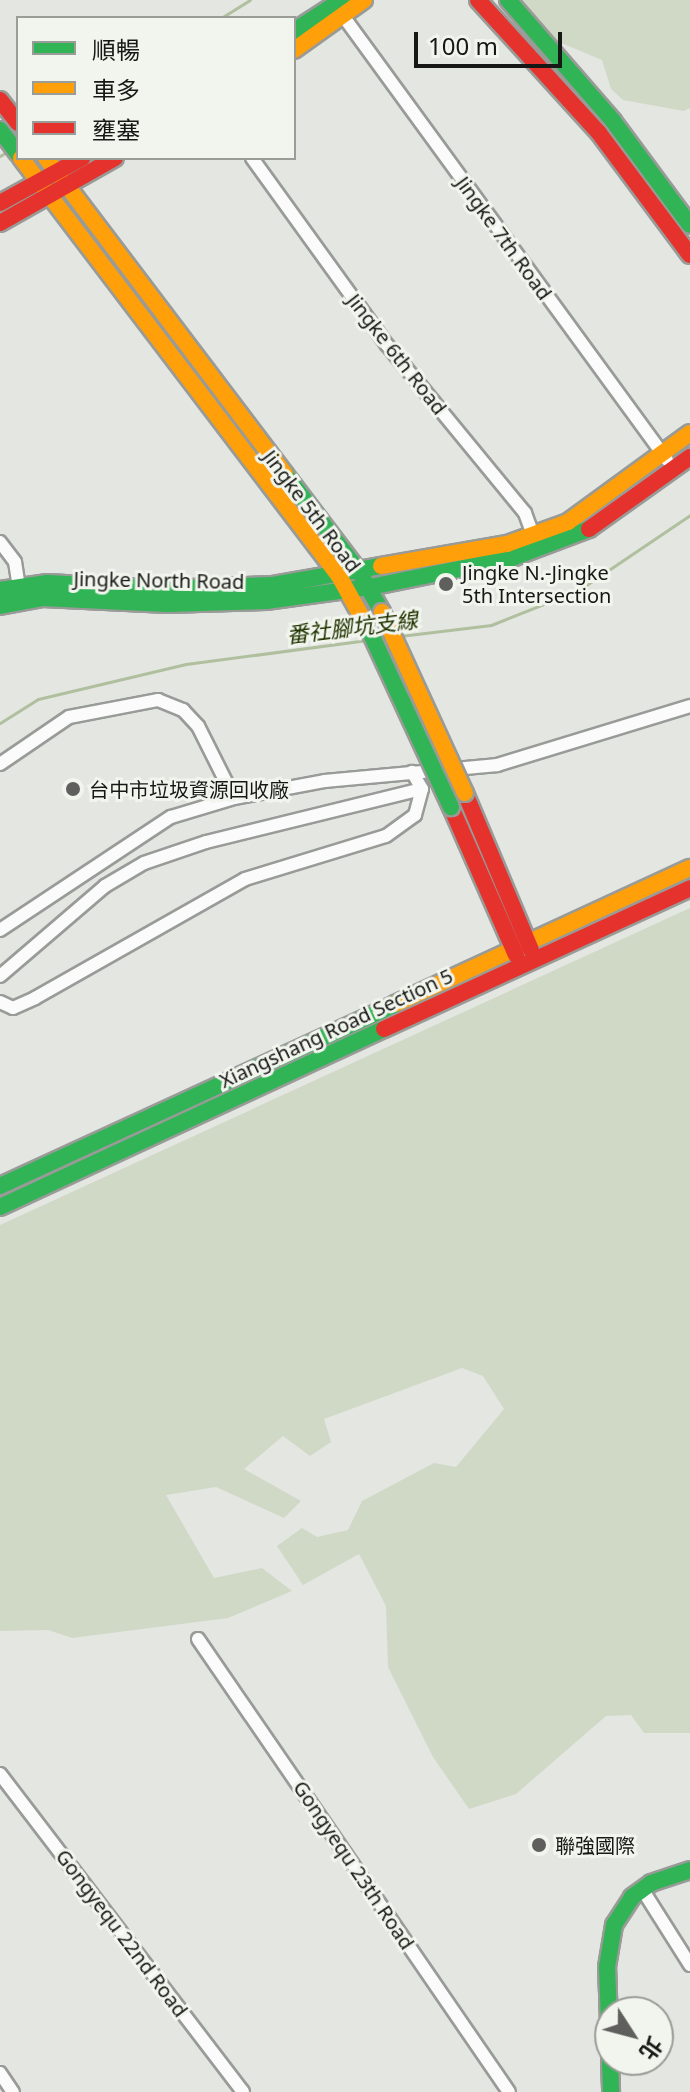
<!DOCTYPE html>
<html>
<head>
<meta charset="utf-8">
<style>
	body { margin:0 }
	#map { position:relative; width:690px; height:2092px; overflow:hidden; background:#e4e6e2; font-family:"Noto Sans","Noto Sans TC",sans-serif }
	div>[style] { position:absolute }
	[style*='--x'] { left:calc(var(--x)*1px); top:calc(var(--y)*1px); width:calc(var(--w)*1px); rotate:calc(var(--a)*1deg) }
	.green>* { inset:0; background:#d0d9c6 }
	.stream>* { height:3px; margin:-1.5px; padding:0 1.5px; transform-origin:1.5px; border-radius:1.5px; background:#b0c09e }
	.roads { filter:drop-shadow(2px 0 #999b98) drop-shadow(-2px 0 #999b98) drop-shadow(0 2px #999b98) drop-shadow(0 -2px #999b98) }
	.street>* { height:12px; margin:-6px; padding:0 6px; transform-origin:6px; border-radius:6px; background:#fbfbfb }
	.fast>* { height:16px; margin:-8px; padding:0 8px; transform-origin:8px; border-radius:8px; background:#30b455 }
	.slow>* { height:16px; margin:-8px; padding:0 8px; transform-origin:8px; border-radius:8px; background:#ff9f0a }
	.jam>* { height:16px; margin:-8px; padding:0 8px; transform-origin:8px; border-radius:8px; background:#e5322d }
	.bridges { filter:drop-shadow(2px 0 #999b98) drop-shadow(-2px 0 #999b98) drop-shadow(0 2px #999b98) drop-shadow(0 -2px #999b98) }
	.fast-bridge>* { height:16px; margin:-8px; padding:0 8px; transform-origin:8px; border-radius:8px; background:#30b455 }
	.slow-bridge>* { height:16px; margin:-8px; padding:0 8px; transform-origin:8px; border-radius:8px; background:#ff9f0a }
	.dots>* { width:22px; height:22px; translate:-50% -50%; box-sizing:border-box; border:4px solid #f1f5ed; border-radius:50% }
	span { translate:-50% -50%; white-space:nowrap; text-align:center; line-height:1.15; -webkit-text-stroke:6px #f1f5ed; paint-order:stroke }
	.street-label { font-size:20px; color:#171815 }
	.poi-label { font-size:20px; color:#171815 }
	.left { translate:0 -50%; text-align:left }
	.water-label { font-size:22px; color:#213400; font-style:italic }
	.legend { position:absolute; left:16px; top:16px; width:280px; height:144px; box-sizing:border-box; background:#f1f5ed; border:2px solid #9a9d97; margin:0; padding:10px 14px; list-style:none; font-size:24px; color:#171815 }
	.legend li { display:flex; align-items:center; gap:16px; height:40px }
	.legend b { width:40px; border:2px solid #9a9d97 }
	.north { position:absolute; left:594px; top:1996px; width:80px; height:80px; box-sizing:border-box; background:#f1f5ed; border:2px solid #9a9d97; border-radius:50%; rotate:126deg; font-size:22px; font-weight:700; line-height:32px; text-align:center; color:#171815 }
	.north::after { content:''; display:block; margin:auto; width:28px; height:36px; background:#5f605d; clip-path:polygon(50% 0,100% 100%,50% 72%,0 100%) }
	.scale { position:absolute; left:414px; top:32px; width:148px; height:36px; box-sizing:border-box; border:4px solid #171815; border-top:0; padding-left:10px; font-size:24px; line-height:28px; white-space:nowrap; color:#171815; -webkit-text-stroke:6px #f1f5ed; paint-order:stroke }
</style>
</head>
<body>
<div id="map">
	<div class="green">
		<i style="clip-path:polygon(507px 0,690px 0,690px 108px,684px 111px,623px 100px,611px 89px,602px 60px,559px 42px,532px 12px,521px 20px)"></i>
		<i style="clip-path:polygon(690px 908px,690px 1733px,644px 1733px,631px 1715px,606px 1716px,516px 1794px,469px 1809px,433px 1757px,388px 1667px,386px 1606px,359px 1554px,303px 1585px,277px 1546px,302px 1528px,317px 1537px,348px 1530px,362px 1501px,434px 1463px,456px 1467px,504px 1409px,483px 1376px,462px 1368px,324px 1419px,331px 1442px,310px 1456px,283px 1436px,244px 1469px,301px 1501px,284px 1518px,216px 1487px,166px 1495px,214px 1578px,262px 1568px,292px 1591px,228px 1618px,72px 1638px,48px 1630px,0 1631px,0 1225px)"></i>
	</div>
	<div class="stream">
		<i style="--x:221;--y:18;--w:34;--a:-32"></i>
		<i style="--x:0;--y:156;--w:9;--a:-32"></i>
		<i style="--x:400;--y:636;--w:92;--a:-6.9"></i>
		<i style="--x:491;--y:625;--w:95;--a:-21.7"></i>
		<i style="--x:579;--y:590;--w:134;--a:-34"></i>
		<i style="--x:0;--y:723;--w:45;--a:-32.3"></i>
		<i style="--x:38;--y:699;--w:152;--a:-13.3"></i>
		<i style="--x:186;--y:664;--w:185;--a:-7.5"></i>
	</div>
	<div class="roads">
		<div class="street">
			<i style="--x:338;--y:9;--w:558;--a:53.89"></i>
			<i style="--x:252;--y:158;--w:231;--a:54.2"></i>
			<i style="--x:387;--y:345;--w:217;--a:50.6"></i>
			<i style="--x:525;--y:513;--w:29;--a:70"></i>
			<i style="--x:0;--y:542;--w:25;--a:53"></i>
			<i style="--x:15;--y:562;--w:32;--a:81"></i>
			<i style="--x:0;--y:764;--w:83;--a:-34.3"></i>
			<i style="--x:69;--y:717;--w:91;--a:-10.8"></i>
			<i style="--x:158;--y:700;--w:27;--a:22"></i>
			<i style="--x:183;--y:710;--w:22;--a:47"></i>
			<i style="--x:198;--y:726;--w:80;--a:63.4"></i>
			<i style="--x:234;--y:798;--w:93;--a:-10.6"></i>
			<i style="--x:325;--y:781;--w:173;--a:-5.3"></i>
			<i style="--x:497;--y:765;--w:202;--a:-17"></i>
			<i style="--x:0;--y:930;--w:205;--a:-33.5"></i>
			<i style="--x:171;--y:817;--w:66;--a:-16.8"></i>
			<i style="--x:0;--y:976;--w:138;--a:-40.6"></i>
			<i style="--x:105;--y:886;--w:45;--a:-30.5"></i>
			<i style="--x:144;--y:863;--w:65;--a:-18.7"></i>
			<i style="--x:206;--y:842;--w:222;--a:-13.8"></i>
			<i style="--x:0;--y:1002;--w:14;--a:25"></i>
			<i style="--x:13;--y:1008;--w:24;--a:-24"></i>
			<i style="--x:35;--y:998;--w:241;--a:-29.5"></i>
			<i style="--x:245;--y:879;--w:147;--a:-17"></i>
			<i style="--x:386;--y:836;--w:36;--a:-36"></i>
			<i style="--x:415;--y:815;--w:27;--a:-75"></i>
			<i style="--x:422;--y:789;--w:20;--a:-120"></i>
			<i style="--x:198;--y:1639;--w:549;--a:55.53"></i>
			<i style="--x:0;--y:1774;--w:400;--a:52.6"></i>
			<i style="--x:642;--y:1889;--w:90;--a:57.7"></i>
			<i style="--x:0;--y:2073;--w:23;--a:56"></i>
		</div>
		<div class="fast">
			<i style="--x:508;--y:0;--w:160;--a:49"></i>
			<i style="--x:613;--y:121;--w:129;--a:53.5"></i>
			<i style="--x:294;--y:31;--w:57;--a:-32.9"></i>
			<i style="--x:0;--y:130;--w:30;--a:53"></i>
			<i style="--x:285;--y:474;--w:124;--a:52.9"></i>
			<i style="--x:360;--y:573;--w:45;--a:60.6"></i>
			<i style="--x:0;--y:590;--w:48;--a:-8.5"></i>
			<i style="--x:47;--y:583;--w:115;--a:3"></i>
			<i style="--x:162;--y:589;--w:111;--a:-2.1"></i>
			<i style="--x:273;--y:585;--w:110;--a:-10"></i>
			<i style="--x:0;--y:606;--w:44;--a:-10.5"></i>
			<i style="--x:43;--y:598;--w:124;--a:2.8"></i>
			<i style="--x:167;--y:604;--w:99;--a:-1.7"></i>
			<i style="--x:266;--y:601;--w:105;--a:-7.7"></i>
			<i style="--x:370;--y:587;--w:145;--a:-11.5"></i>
			<i style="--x:512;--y:558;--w:82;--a:-20.6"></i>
			<i style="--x:0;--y:1186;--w:435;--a:-24.7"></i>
			<i style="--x:0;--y:1207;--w:423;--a:-24.9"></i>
			<i style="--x:610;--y:2051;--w:84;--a:-92"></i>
			<i style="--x:607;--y:1967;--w:43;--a:-80.5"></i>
			<i style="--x:614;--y:1925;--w:33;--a:-57"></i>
			<i style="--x:632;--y:1897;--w:24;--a:-36"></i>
			<i style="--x:651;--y:1883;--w:41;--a:-18.4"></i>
			<i style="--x:610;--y:2060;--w:32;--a:88"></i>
		</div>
		<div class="slow">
			<i style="--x:294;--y:50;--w:86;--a:-35.5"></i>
			<i style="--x:21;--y:158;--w:525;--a:52.74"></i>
			<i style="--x:339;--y:576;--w:64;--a:61"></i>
			<i style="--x:46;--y:158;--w:396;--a:52.9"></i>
			<i style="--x:381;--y:566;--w:128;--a:-9.9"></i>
			<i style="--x:507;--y:544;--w:65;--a:-19.8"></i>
			<i style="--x:568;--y:522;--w:151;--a:-36.1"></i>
			<i style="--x:395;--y:1004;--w:325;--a:-24.8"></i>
		</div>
		<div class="jam">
			<i style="--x:478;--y:0;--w:180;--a:47.7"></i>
			<i style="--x:599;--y:133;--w:152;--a:53.3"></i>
			<i style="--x:0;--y:100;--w:29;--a:52"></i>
			<i style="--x:0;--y:203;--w:94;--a:-28.8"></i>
			<i style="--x:0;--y:223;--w:132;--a:-29.5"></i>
			<i style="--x:589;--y:529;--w:124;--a:-35.5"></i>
			<i style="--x:465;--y:793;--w:170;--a:67.2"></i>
			<i style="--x:451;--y:807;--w:162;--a:66.3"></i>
			<i style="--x:384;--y:1029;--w:337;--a:-24.7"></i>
		</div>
	</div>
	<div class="bridges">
		<div class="fast-bridge">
			<i style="--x:370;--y:632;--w:193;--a:65.2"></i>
		</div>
		<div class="slow-bridge">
			<i style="--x:382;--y:612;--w:199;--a:65.4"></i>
		</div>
	</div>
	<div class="dots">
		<i style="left:446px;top:584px;background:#5f605d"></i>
		<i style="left:73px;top:789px;background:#5f605d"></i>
		<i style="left:539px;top:1845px;background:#5f605d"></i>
	</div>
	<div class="street-label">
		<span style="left:504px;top:238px;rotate:54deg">Jingke 7th Road</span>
		<span style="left:397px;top:354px;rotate:52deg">Jingke 6th Road</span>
		<span style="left:312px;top:511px;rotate:53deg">Jingke 5th Road</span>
		<span style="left:159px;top:580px;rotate:1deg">Jingke North Road</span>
		<span style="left:336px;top:1028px;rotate:-25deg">Xiangshang Road Section 5</span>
		<span style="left:354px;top:1865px;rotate:56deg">Gongyequ 23th Road</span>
		<span style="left:122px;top:1933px;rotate:53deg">Gongyequ 22nd Road</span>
	</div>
	<div class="poi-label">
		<span class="left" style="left:462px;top:584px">Jingke N.-Jingke<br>5th Intersection</span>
		<span class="left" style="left:89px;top:789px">台中市垃圾資源回收廠</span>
		<span class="left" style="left:555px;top:1845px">聯強國際</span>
	</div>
	<div class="water-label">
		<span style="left:352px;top:627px;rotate:-7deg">番社腳坑支線</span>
	</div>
	<ul class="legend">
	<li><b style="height:10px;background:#30b455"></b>順暢</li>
	<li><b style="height:10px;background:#ff9f0a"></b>車多</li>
	<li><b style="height:10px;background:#e5322d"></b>壅塞</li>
	</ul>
	<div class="north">北</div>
	<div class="scale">100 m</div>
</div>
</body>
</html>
